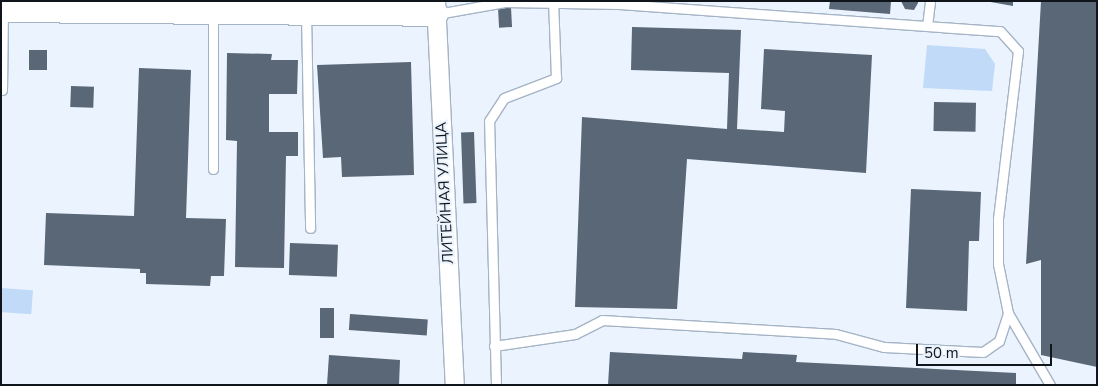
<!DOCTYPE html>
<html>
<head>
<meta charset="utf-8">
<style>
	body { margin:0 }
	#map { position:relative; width:1098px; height:386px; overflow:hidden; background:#eaf3fe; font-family:"Nunito Sans",sans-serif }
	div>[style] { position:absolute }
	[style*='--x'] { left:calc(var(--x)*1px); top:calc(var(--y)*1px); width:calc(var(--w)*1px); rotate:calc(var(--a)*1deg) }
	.green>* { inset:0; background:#c0daf8; transform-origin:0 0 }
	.building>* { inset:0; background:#596776; transform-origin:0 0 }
	.roads { filter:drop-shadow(1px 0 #a5b4c5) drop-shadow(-1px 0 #a5b4c5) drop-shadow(0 1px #a5b4c5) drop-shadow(0 -1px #a5b4c5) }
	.lane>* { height:9px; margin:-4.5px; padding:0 4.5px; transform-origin:4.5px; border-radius:4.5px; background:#fff }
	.street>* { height:18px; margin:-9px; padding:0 9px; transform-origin:9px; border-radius:9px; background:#fff }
	.secondary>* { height:24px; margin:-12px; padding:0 12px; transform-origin:12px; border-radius:12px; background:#fff }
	span { translate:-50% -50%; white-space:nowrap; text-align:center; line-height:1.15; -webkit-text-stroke:4px #eaf3fe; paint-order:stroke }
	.street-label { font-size:15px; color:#10151b }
	.frame { position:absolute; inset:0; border:2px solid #10151b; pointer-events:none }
	.scale { position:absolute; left:916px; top:344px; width:136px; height:22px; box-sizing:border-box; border:2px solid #10151b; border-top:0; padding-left:6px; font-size:15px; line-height:18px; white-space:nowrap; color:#10151b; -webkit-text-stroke:4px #eaf3fe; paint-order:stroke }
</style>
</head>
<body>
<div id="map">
	<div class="green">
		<i style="clip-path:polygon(927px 45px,985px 49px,995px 64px,992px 91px,923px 88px)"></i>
		<i style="left:1px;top:288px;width:32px;height:24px;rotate:4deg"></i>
	</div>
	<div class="building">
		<i style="clip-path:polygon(830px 1px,891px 1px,890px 14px,829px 9px)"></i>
		<i style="clip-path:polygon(901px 1px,918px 1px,918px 3px,914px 10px,905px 9px)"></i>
		<i style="clip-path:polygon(985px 1px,1013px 1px,1013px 6px)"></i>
		<i style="clip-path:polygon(1041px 1px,1097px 1px,1097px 367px,1041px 355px,1041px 260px,1026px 264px)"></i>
		<i style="left:511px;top:7px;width:20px;height:13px;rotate:87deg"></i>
		<i style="clip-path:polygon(632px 27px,741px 30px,737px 129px,784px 132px,785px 111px,761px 109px,764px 49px,872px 55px,866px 173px,687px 159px,677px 309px,575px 307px,582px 117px,727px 129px,729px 73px,631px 70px)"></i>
		<i style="left:29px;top:50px;width:18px;height:20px"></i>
		<i style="clip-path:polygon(227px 53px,272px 54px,271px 60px,298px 60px,297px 94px,269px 94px,269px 132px,298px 132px,298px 156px,286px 156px,284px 268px,235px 267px,237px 141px,226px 140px)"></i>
		<i style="clip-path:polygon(411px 62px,414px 175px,342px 177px,341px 157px,323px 158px,317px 65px)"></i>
		<i style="clip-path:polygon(139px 68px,191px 70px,186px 218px,226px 219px,224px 276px,211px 276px,210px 286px,146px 284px,146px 273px,140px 273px,140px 269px,44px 265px,46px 213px,134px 216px)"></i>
		<i style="left:71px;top:86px;width:23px;height:21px;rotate:2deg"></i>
		<i style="left:934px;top:102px;width:42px;height:29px;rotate:1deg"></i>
		<i style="left:474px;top:132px;width:71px;height:13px;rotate:88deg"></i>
		<i style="clip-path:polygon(911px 189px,981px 192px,979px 241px,969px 241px,967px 311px,906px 308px)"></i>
		<i style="left:290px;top:243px;width:48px;height:32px;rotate:2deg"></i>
		<i style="left:320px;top:308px;width:14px;height:30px"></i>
		<i style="left:350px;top:314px;width:78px;height:16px;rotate:4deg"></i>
		<i style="clip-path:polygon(610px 352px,742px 359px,743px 352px,797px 355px,796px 362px,1016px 373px,1016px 385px,608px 385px)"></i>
		<i style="clip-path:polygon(329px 355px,400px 360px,399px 385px,327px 385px)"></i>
	</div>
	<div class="roads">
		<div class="lane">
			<i style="--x:306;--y:13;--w:215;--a:88.9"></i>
			<i style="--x:437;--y:14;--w:69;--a:-10"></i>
			<i style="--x:505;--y:2;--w:114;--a:1"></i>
			<i style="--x:619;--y:4;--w:382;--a:4.1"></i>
			<i style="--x:1000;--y:31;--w:27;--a:48"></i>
			<i style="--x:1018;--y:51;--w:169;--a:96.8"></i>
			<i style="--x:998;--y:219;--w:45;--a:90"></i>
			<i style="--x:998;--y:264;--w:50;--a:78.5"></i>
			<i style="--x:1008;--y:313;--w:83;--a:59.7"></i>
			<i style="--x:927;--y:26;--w:25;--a:-83"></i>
			<i style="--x:2;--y:90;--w:79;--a:-89.3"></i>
			<i style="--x:213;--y:169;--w:157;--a:-90"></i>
			<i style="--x:494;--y:346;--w:82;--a:-8.4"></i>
			<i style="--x:575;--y:334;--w:30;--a:-27"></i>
			<i style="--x:602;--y:320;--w:234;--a:3.4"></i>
			<i style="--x:836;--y:334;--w:50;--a:15.2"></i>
			<i style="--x:884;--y:347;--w:99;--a:2.9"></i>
			<i style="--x:983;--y:352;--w:19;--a:-35"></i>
			<i style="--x:999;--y:341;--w:29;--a:-72"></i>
			<i style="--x:496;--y:385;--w:264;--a:-91.5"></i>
			<i style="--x:489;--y:121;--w:27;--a:-57"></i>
			<i style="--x:504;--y:98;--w:56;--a:-21"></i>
			<i style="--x:556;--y:78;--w:77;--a:-92.2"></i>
		</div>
		<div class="street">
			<i style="--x:436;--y:1;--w:384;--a:87.2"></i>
		</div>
		<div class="secondary">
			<i style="--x:1;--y:10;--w:435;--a:0.5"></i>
		</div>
	</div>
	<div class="street-label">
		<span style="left:445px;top:193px;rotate:-93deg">ЛИТЕЙНАЯ УЛИЦА</span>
	</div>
	<div class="frame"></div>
	<div class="scale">50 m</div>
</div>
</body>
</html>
